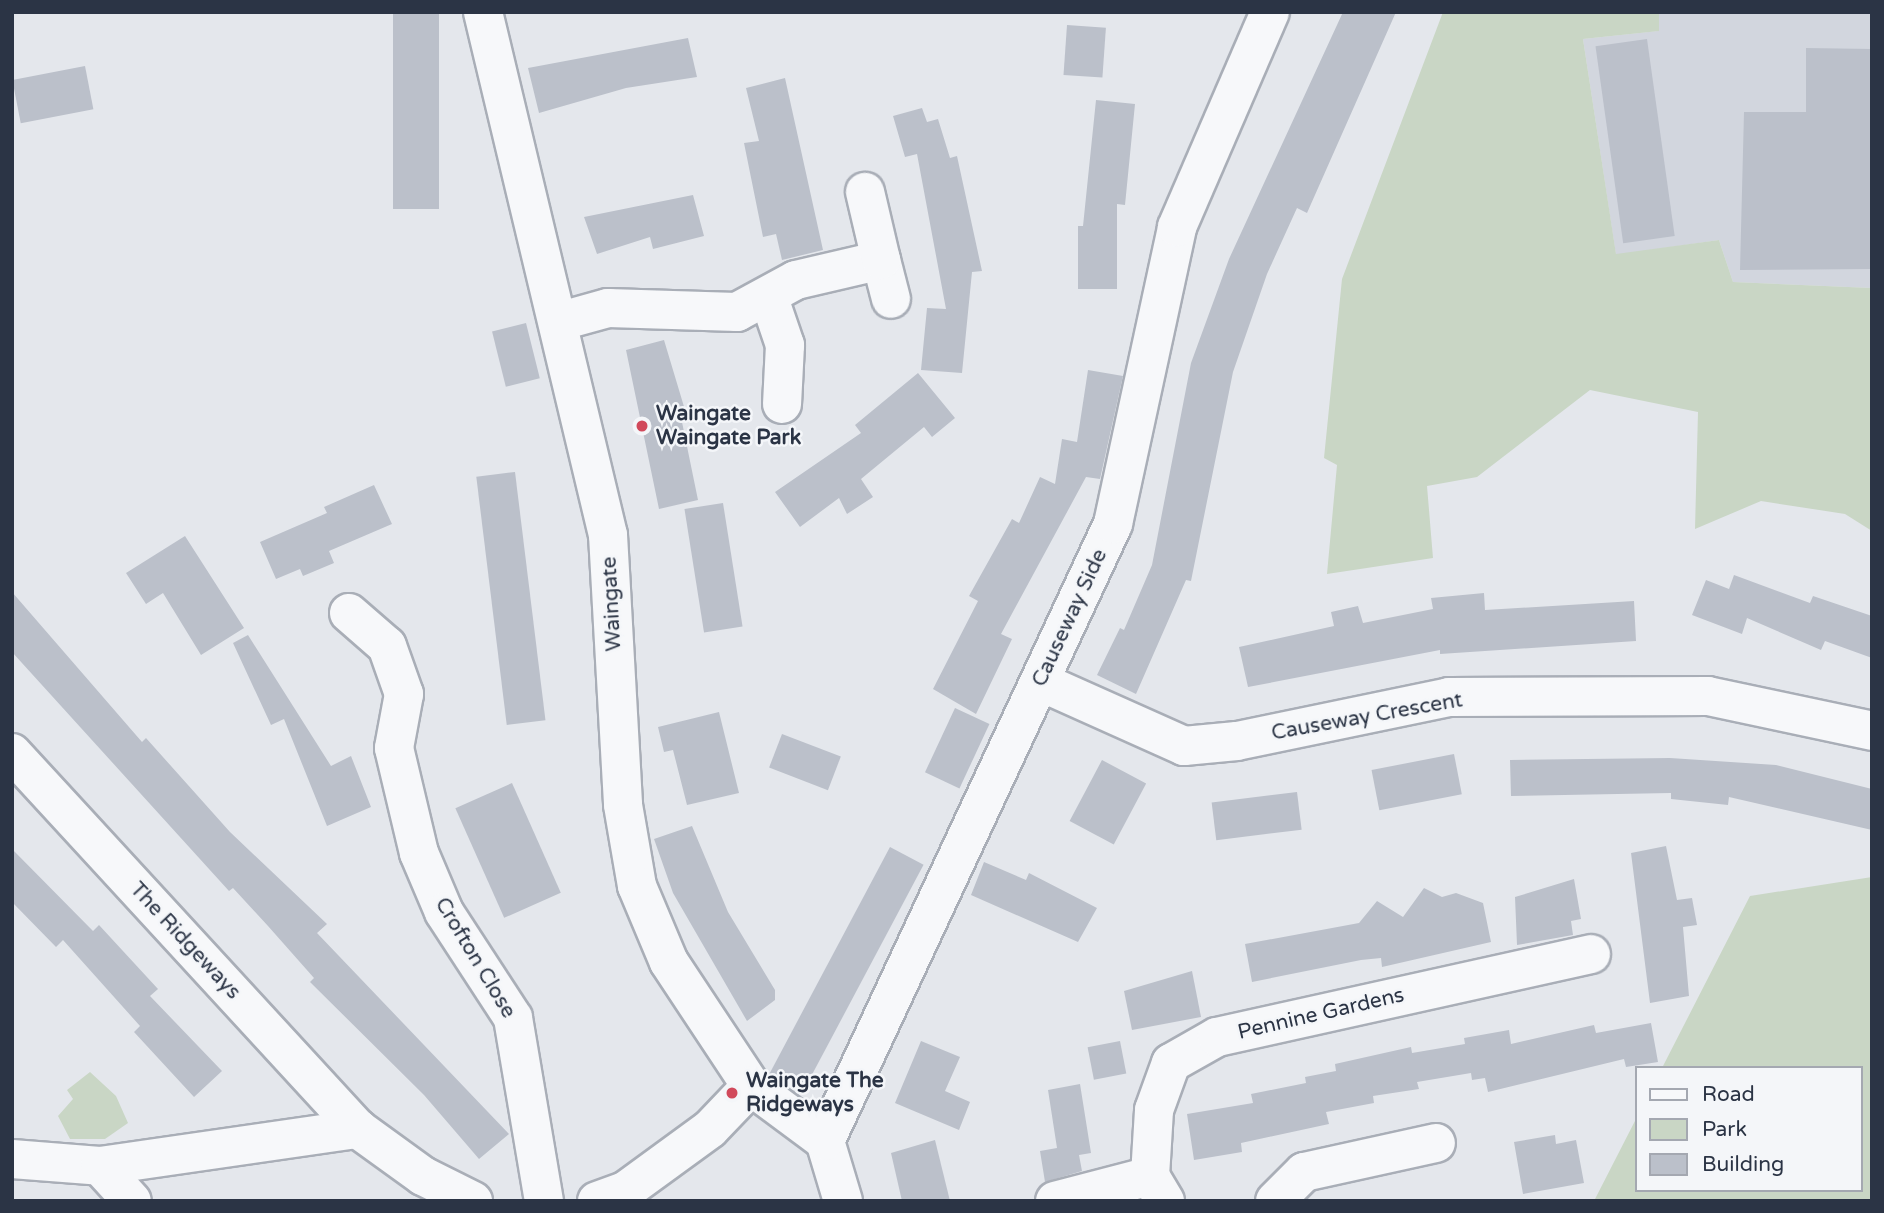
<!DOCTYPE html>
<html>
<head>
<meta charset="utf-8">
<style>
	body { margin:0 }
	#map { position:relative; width:1884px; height:1213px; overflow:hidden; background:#e4e7ec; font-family:"Varela Round",sans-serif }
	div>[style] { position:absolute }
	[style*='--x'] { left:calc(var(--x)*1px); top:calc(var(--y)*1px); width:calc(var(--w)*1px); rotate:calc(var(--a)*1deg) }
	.built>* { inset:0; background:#d2d6de }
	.green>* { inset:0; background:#c9d6c5 }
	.building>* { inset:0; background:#bbc0ca; transform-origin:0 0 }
	.roads { filter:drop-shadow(2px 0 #a9aeb7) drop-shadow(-2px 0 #a9aeb7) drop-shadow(0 2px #a9aeb7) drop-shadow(0 -2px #a9aeb7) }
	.minor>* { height:38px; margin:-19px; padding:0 19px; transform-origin:19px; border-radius:19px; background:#f7f8fa }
	.tertiary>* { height:38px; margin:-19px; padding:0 19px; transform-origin:19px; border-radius:19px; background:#f7f8fa }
	.dots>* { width:19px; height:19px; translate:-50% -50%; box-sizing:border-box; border:4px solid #f4f6f9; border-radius:50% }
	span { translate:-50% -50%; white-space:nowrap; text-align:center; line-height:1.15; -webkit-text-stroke:5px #f4f6f9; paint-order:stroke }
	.poi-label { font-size:21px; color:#2b3445; font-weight:700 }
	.left { translate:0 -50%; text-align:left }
	.street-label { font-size:21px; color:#2b3445 }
	.frame { position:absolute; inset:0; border:14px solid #2b3445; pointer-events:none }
	.legend { position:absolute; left:1635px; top:1066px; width:228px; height:126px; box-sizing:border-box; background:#f4f6f9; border:2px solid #a4a8b1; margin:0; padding:9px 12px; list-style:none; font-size:21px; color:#2b3445 }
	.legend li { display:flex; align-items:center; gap:14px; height:35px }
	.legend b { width:35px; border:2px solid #a4a8b1 }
</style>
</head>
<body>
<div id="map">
	<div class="built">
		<i style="clip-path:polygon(1659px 12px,1872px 12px,1872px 288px,1733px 282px,1719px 240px,1616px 255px,1583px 39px,1658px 31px)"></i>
	</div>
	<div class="green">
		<i style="clip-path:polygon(1443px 12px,1659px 12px,1659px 31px,1583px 39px,1616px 254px,1719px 240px,1733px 282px,1872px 288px,1872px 531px,1845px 514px,1761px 501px,1695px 529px,1698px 412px,1590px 390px,1477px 477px,1427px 486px,1433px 558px,1327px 574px,1337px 465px,1324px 458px,1342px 279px)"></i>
		<i style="clip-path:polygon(1872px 877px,1872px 1201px,1594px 1201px,1637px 1117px,1637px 1190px,1861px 1190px,1861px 1068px,1662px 1068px,1750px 896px)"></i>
		<i style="clip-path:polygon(90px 1072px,116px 1096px,128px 1123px,105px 1139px,70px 1139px,58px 1116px,73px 1099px,67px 1090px)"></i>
	</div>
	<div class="building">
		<i style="left:393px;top:12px;width:46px;height:197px"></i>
		<i style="clip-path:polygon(1343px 12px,1396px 12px,1307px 213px,1297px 208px,1267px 274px,1233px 372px,1191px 581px,1186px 580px,1136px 694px,1097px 675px,1120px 628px,1124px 630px,1152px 565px,1191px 363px,1229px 259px)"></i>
		<i style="left:1067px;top:25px;width:39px;height:50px;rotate:4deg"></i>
		<i style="clip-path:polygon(688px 38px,697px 77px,626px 88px,539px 113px,528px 68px)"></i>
		<i style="left:1647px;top:39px;width:199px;height:52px;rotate:82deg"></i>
		<i style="clip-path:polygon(1806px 48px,1872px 49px,1872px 269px,1740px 270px,1744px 112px,1806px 112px)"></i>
		<i style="left:85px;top:66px;width:44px;height:74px;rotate:79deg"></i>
		<i style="clip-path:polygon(785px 78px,823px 250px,782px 260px,776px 234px,763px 237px,744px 143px,759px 141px,746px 88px)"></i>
		<i style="clip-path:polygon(1096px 100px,1135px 104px,1125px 205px,1117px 204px,1117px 289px,1078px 289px,1078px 226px,1083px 226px)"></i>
		<i style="clip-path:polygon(922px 108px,927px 122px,938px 119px,950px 158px,957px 156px,982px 271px,972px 272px,962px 373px,921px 370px,927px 308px,946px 309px,917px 154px,905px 157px,893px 116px)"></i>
		<i style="clip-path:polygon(693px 195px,704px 236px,653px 249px,650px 237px,597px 254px,584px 217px)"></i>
		<i style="left:526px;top:323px;width:57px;height:35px;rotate:76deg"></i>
		<i style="clip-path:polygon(664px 340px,688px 420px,682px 422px,698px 500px,659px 509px,626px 350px)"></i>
		<i style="clip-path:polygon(1088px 370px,1123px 376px,1100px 479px,1086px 477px,1001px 634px,1012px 639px,976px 714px,933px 689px,978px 601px,969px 596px,1012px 519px,1019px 523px,1040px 477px,1055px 484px,1062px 439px,1077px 442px)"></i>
		<i style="clip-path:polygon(918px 373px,955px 418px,932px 437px,924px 427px,861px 479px,873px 497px,847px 514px,839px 498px,800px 527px,775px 492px,861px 433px,855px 425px)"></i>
		<i style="left:515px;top:472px;width:250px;height:39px;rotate:83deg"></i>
		<i style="clip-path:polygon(374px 485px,392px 524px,329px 551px,334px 563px,303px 576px,300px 569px,276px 579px,260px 542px,327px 513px,324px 507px)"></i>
		<i style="left:723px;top:503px;width:125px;height:39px;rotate:81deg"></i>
		<i style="clip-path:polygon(185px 536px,244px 628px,201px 655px,163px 593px,146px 604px,126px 573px)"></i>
		<i style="clip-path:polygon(1734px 575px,1810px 603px,1813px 596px,1872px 616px,1872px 658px,1825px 641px,1821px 650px,1747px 618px,1742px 634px,1692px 615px,1706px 580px,1729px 589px)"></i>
		<i style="clip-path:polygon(12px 592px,142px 742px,146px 738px,230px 832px,327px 924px,317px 933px,509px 1134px,479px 1159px,424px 1095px,310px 982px,314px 978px,268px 926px,233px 888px,229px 891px,12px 652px)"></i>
		<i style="clip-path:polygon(1484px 593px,1485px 610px,1634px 601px,1636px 641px,1440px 654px,1440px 650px,1248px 687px,1239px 647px,1334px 626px,1331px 612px,1358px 606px,1363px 623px,1433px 609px,1431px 598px)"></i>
		<i style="clip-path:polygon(248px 635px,331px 766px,351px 756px,371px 807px,327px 826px,284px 719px,271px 725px,233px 643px)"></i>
		<i style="left:955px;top:708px;width:38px;height:71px;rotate:25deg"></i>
		<i style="clip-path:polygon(719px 712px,739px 793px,687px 805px,673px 750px,664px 752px,658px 727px)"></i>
		<i style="left:782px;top:734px;width:63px;height:36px;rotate:21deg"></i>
		<i style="left:1454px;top:754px;width:41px;height:84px;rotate:79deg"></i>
		<i style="clip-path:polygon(1670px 758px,1776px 765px,1872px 789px,1872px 830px,1729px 797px,1728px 805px,1671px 799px,1671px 793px,1511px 796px,1510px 760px)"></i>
		<i style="left:1102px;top:760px;width:50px;height:69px;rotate:28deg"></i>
		<i style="left:512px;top:783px;width:120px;height:62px;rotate:66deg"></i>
		<i style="left:1297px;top:792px;width:38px;height:86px;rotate:83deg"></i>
		<i style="clip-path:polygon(692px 826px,728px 912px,775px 990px,775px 1000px,747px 1021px,673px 893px,654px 839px)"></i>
		<i style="clip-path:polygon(1666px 846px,1677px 900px,1692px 898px,1697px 925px,1683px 927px,1689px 996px,1650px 1003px,1631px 853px)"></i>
		<i style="left:890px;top:847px;width:38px;height:257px;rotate:28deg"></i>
		<i style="clip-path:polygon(12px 849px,93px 931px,99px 925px,158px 989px,150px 996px,222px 1071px,194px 1097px,134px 1032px,140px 1026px,63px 940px,56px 947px,12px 902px)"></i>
		<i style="clip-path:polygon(984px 862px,1026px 880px,1029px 873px,1097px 908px,1078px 942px,971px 895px)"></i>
		<i style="clip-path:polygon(1574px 879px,1581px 919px,1571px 921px,1573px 935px,1517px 945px,1515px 897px)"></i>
		<i style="clip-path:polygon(1424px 888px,1442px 897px,1456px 893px,1483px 903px,1491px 942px,1382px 967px,1381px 958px,1361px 960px,1252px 982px,1245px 944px,1359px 923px,1377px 901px,1403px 917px)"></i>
		<i style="clip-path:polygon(1192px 971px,1201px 1017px,1132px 1030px,1124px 991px)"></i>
		<i style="clip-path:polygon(1651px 1023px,1658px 1062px,1626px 1067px,1624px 1059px,1488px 1092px,1485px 1078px,1472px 1080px,1471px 1073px,1417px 1082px,1419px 1089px,1373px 1096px,1374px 1103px,1326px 1112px,1329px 1124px,1241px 1143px,1242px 1152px,1194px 1160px,1187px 1114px,1253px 1103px,1251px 1094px,1306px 1083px,1305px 1077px,1336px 1071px,1335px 1064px,1411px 1047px,1412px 1053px,1465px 1044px,1464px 1038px,1509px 1030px,1511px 1044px,1594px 1025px,1596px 1033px)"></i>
		<i style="clip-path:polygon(921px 1041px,960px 1057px,945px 1091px,970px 1102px,959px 1130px,895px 1103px)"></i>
		<i style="left:1120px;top:1041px;width:33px;height:33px;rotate:79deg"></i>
		<i style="clip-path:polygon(1080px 1084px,1091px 1153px,1079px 1155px,1082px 1171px,1045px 1182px,1040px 1151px,1057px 1148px,1048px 1090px)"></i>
		<i style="clip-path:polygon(1555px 1135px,1556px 1144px,1576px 1140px,1584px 1183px,1523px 1194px,1514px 1142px)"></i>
		<i style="clip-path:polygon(935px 1140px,950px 1201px,902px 1201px,891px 1153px)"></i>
	</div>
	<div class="roads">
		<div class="minor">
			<i style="--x:483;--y:12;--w:538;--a:76.56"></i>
			<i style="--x:608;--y:535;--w:270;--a:86.8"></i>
			<i style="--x:623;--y:805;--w:82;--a:80.2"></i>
			<i style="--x:637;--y:886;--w:82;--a:67.2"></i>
			<i style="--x:669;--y:962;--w:149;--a:56.5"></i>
			<i style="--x:751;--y:1086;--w:92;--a:36.6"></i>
			<i style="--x:881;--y:260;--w:40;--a:75.6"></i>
			<i style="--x:769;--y:298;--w:50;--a:71.2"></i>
			<i style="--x:785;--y:345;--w:59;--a:92.9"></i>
			<i style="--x:561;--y:321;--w:49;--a:-15.5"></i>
			<i style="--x:608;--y:308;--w:129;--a:1.8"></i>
			<i style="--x:737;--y:312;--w:67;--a:-28.5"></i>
			<i style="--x:796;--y:280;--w:87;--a:-13.2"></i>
			<i style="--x:881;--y:260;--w:70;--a:-103.2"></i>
			<i style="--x:349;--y:613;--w:50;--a:41"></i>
			<i style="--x:387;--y:646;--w:51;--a:70.5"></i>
			<i style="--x:404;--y:694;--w:55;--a:100.5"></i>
			<i style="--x:394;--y:748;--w:108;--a:76.6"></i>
			<i style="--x:419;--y:853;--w:64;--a:67"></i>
			<i style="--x:444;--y:912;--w:126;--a:56.9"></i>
			<i style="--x:513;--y:1018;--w:186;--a:80.4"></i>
			<i style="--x:1041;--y:682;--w:157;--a:24.1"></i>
			<i style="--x:1184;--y:746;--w:53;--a:-5.4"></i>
			<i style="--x:1237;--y:741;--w:217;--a:-11.7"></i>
			<i style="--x:1449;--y:697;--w:259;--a:-0.2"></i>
			<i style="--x:1708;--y:696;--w:168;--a:12"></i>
			<i style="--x:12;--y:753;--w:511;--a:47.38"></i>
			<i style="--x:358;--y:1129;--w:80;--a:35.9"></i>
			<i style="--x:423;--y:1176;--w:56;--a:26.6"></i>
			<i style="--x:12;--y:1159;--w:88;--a:4.5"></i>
			<i style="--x:100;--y:1166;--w:261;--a:-8.2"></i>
			<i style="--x:100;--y:1166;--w:47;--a:47.6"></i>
			<i style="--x:597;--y:1201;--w:30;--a:-20"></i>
			<i style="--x:625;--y:1191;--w:105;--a:-36.1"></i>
			<i style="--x:710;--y:1129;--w:59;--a:-46.4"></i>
			<i style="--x:1055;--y:1201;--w:98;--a:-14.7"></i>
			<i style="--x:1165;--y:1201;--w:29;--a:-121"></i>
			<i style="--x:1150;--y:1176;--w:66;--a:-86.5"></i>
			<i style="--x:1154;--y:1110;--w:50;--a:-70.1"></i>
			<i style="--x:1171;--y:1063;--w:53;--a:-29.5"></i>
			<i style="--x:1217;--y:1037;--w:383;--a:-12.5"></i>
			<i style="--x:1275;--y:1201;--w:41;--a:-45"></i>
			<i style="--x:1304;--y:1172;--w:135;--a:-12.4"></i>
		</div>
		<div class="tertiary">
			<i style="--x:843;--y:1201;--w:63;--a:-106.7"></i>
			<i style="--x:825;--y:1141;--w:681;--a:-64.98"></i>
			<i style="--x:1113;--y:524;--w:304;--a:-77.8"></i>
			<i style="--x:1177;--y:227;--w:234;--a:-66.6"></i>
		</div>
	</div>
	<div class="dots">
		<i style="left:642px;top:426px;background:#d1495b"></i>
		<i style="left:732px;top:1093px;background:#d1495b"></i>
	</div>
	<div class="poi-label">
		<span class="left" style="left:656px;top:426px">Waingate<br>Waingate Park</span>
		<span class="left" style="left:746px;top:1093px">Waingate The<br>Ridgeways</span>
	</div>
	<div class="street-label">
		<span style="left:612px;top:604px;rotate:-93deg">Waingate</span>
		<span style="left:1070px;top:618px;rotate:-65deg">Causeway Side</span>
		<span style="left:1367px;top:717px;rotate:-10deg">Causeway Crescent</span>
		<span style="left:185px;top:941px;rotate:47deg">The Ridgeways</span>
		<span style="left:475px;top:958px;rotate:59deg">Crofton Close</span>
		<span style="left:1321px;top:1014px;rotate:-13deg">Pennine Gardens</span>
	</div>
	<div class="frame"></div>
	<ul class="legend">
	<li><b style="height:9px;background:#f7f8fa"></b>Road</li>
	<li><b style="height:19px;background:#c9d6c5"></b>Park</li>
	<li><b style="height:19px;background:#bbc0ca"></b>Building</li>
	</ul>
</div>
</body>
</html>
